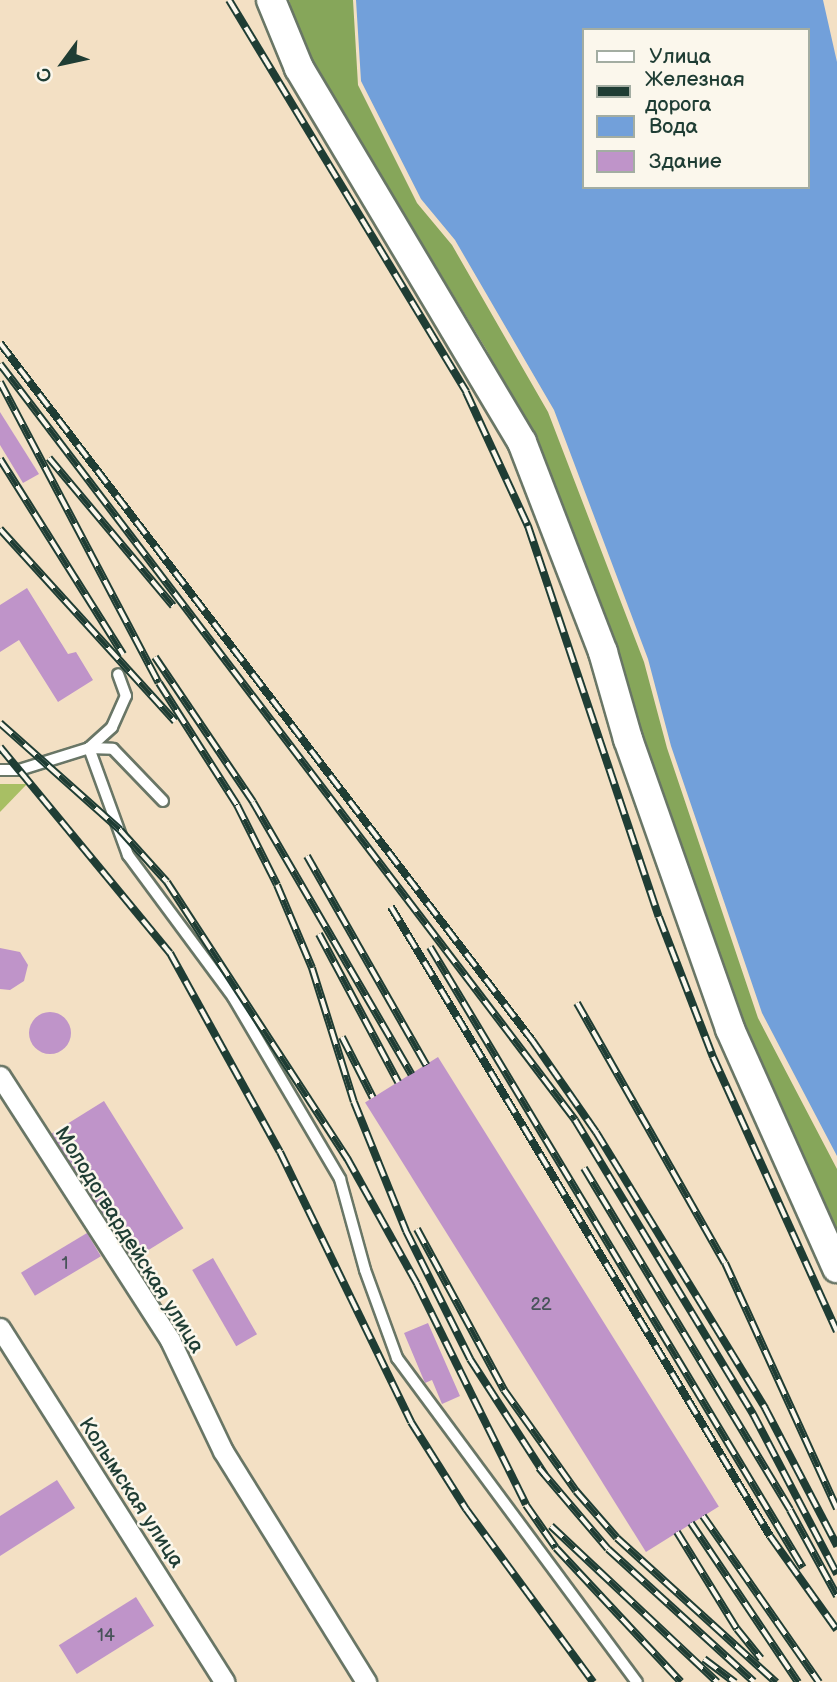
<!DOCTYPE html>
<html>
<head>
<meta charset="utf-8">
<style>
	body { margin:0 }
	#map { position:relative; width:837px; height:1682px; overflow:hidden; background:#f3e0c4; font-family:"Balsamiq Sans",sans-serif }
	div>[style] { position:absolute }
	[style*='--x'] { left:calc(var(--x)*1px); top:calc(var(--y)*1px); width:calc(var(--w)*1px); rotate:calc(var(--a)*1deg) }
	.green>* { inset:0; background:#a8bf64 }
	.forest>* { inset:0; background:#86a65a }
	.water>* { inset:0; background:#72a0da }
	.building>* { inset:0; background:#bf94c9; transform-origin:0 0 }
	.round { border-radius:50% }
	.roads { filter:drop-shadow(2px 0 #697666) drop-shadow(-2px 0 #697666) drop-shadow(0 2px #697666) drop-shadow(0 -2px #697666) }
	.service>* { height:10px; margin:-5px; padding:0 5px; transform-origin:5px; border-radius:5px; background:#fff }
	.minor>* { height:19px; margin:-9.5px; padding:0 9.5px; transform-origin:9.5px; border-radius:9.5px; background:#fff }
	.secondary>* { height:28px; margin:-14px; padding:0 14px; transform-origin:14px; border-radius:14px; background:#fff }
	.rail>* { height:8px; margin-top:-4px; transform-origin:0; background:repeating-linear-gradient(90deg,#fbf7ec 0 16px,#1f3d34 0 32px); box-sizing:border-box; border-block:2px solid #1f3d34 }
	span { translate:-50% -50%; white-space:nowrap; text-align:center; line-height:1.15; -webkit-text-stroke:5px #fbf7ec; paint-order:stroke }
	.number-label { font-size:18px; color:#475359 }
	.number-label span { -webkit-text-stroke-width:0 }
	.street-label { font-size:21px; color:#1f3d34 }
	.legend { position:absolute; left:582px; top:28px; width:228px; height:161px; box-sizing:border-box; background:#fbf7ec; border:2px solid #a3ada2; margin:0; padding:9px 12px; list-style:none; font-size:21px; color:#1f3d34 }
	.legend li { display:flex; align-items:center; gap:14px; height:35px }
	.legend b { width:35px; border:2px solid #a3ada2 }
	.north { position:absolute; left:28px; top:28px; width:70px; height:70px; -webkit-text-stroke:5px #fbf7ec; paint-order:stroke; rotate:237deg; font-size:19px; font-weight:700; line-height:28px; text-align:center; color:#1f3d34 }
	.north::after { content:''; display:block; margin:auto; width:24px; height:32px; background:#1f3d34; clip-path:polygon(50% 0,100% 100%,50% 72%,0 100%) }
</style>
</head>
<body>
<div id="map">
	<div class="green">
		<i style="clip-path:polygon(0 784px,27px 784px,0 812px)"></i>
	</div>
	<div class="forest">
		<i style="clip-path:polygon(289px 0,353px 0,358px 85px,417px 203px,452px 245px,548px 412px,644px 662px,667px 748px,758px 1018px,837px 1169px,837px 1236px,741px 1025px,569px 522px,532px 437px,486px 349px,303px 47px)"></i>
	</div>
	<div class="water">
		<i style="clip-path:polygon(evenodd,356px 0,823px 0,837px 62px,837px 1156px,762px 1013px,671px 746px,648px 659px,554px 410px,455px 240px,421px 199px,361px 81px,356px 0,583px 30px,807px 30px,807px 187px,583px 187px,583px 30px)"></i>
	</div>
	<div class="building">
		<i style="clip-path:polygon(0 412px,39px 474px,23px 483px,0 445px)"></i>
		<i style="clip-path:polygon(27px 588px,68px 654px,76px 652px,93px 680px,58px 702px,19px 640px,0 652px,0 605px)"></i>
		<i style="clip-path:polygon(0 948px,20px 952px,28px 965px,24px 981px,10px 990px,0 989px)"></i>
		<i class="round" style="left:29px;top:1012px;width:42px;height:42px"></i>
		<i style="left:438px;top:1057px;width:530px;height:86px;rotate:58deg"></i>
		<i style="left:104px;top:1101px;width:150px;height:62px;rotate:58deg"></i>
		<i style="left:87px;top:1233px;width:27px;height:77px;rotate:59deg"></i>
		<i style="left:213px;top:1258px;width:88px;height:24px;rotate:60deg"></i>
		<i style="clip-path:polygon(428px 1323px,460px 1396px,442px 1404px,432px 1380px,425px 1383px,404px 1333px)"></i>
		<i style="clip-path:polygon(57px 1480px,75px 1508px,0 1556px,0 1516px)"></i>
		<i style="left:136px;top:1597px;width:34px;height:91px;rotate:58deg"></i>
	</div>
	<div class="roads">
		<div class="service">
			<i style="--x:89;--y:748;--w:114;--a:70"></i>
			<i style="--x:128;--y:855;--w:177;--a:53.5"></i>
			<i style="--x:233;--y:997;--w:211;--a:59.5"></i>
			<i style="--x:340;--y:1179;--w:94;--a:74.6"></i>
			<i style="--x:365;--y:1270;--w:94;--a:70"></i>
			<i style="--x:397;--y:1358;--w:403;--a:53.5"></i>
			<i style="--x:89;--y:748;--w:31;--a:-42"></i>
			<i style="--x:112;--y:727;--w:34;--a:-66"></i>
			<i style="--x:126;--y:696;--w:23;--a:-110"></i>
			<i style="--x:0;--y:770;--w:19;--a:0"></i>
			<i style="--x:19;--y:770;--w:73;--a:-17.4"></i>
			<i style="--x:89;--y:748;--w:24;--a:2"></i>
			<i style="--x:113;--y:749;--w:72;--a:46.1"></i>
		</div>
		<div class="minor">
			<i style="--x:0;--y:1076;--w:314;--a:57.2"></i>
			<i style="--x:170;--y:1340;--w:123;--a:64.5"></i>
			<i style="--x:223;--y:1451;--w:272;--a:58.2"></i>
			<i style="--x:0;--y:1328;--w:419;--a:57.6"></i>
		</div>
		<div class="secondary">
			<i style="--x:271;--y:0;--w:74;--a:67.6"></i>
			<i style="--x:299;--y:68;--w:435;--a:59.2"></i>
			<i style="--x:522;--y:442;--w:225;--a:68.9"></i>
			<i style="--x:603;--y:652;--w:91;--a:74"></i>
			<i style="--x:628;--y:739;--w:307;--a:70.6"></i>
			<i style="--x:730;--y:1029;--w:262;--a:65.9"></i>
		</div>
	</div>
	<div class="rail">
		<i style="--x:229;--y:0;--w:458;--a:58.8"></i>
		<i style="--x:466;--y:392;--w:148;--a:65.2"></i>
		<i style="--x:528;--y:526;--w:412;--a:71.5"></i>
		<i style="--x:659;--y:917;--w:150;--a:68.9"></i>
		<i style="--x:713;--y:1057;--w:301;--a:65.7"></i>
		<i style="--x:0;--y:343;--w:877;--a:52.65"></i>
		<i style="--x:532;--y:1040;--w:112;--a:55.2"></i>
		<i style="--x:596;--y:1132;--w:324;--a:58.5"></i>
		<i style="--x:765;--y:1408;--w:156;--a:62.4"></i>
		<i style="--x:0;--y:364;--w:950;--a:52.74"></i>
		<i style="--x:575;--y:1120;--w:344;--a:58.8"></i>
		<i style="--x:753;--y:1414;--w:181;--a:62.3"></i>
		<i style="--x:0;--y:382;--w:340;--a:62.2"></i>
		<i style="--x:159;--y:683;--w:145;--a:57.4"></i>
		<i style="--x:237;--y:805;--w:89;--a:63.4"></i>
		<i style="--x:277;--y:885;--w:90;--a:67.1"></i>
		<i style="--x:312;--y:968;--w:140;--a:72.6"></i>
		<i style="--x:354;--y:1102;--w:139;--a:68"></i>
		<i style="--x:406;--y:1231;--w:143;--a:63.4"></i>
		<i style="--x:470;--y:1359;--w:138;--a:57.1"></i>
		<i style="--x:49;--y:458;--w:193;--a:50"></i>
		<i style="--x:0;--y:459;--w:231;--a:57.8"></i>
		<i style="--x:0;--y:529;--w:260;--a:47.7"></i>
		<i style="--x:155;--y:657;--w:175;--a:55.9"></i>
		<i style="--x:253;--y:802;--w:315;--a:59.8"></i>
		<i style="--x:0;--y:723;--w:161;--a:41.7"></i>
		<i style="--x:120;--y:830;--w:70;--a:47.9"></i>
		<i style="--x:167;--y:882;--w:330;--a:56.9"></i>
		<i style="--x:347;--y:1158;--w:144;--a:60.9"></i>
		<i style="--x:417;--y:1284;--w:246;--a:63.7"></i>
		<i style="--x:526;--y:1505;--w:52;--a:55.1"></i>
		<i style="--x:556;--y:1548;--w:183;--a:47"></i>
		<i style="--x:0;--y:747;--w:267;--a:50.5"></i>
		<i style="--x:170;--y:953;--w:227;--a:61.1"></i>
		<i style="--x:280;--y:1152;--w:300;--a:64.1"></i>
		<i style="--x:411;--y:1422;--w:103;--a:57.7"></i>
		<i style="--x:466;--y:1509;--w:215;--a:53.7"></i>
		<i style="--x:307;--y:856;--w:241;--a:60.3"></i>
		<i style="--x:391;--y:907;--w:734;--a:58.93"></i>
		<i style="--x:770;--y:1536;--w:115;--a:54.5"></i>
		<i style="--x:319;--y:934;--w:168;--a:61.9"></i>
		<i style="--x:430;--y:947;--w:724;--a:59.01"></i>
		<i style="--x:577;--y:1003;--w:299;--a:60.4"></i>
		<i style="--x:725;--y:1263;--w:270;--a:65.5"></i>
		<i style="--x:342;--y:1037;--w:68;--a:63.1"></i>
		<i style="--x:584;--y:1168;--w:399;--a:58.9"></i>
		<i style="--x:790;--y:1510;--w:98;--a:61.3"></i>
		<i style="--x:417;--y:1229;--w:183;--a:61.6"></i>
		<i style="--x:504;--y:1390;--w:124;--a:54.5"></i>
		<i style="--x:576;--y:1491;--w:62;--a:48.9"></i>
		<i style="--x:617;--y:1538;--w:215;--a:42.2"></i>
		<i style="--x:539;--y:1468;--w:106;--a:49.6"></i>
		<i style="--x:608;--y:1549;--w:197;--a:42.3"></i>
		<i style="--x:703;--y:1516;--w:203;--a:55.1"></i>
		<i style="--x:691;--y:1523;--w:192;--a:56.1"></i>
		<i style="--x:551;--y:1526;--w:228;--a:43.2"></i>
		<i style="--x:677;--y:1532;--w:114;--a:58.3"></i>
		<i style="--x:737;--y:1629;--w:38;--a:51"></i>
		<i style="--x:704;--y:1659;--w:39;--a:37"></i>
	</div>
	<div class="number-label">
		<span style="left:65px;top:1264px">1</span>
		<span style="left:541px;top:1305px">22</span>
		<span style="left:106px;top:1636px">14</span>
	</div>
	<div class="street-label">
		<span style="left:129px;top:1240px;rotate:58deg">Молодогвардейская улица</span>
		<span style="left:131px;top:1493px;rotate:57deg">Колымская улица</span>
	</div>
	<ul class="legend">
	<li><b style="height:9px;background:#fff"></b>Улица</li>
	<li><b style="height:9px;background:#1f3d34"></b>Железная дорога</li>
	<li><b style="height:19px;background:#72a0da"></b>Вода</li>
	<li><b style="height:19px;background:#bf94c9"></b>Здание</li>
	</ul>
	<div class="north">С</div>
</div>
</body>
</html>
